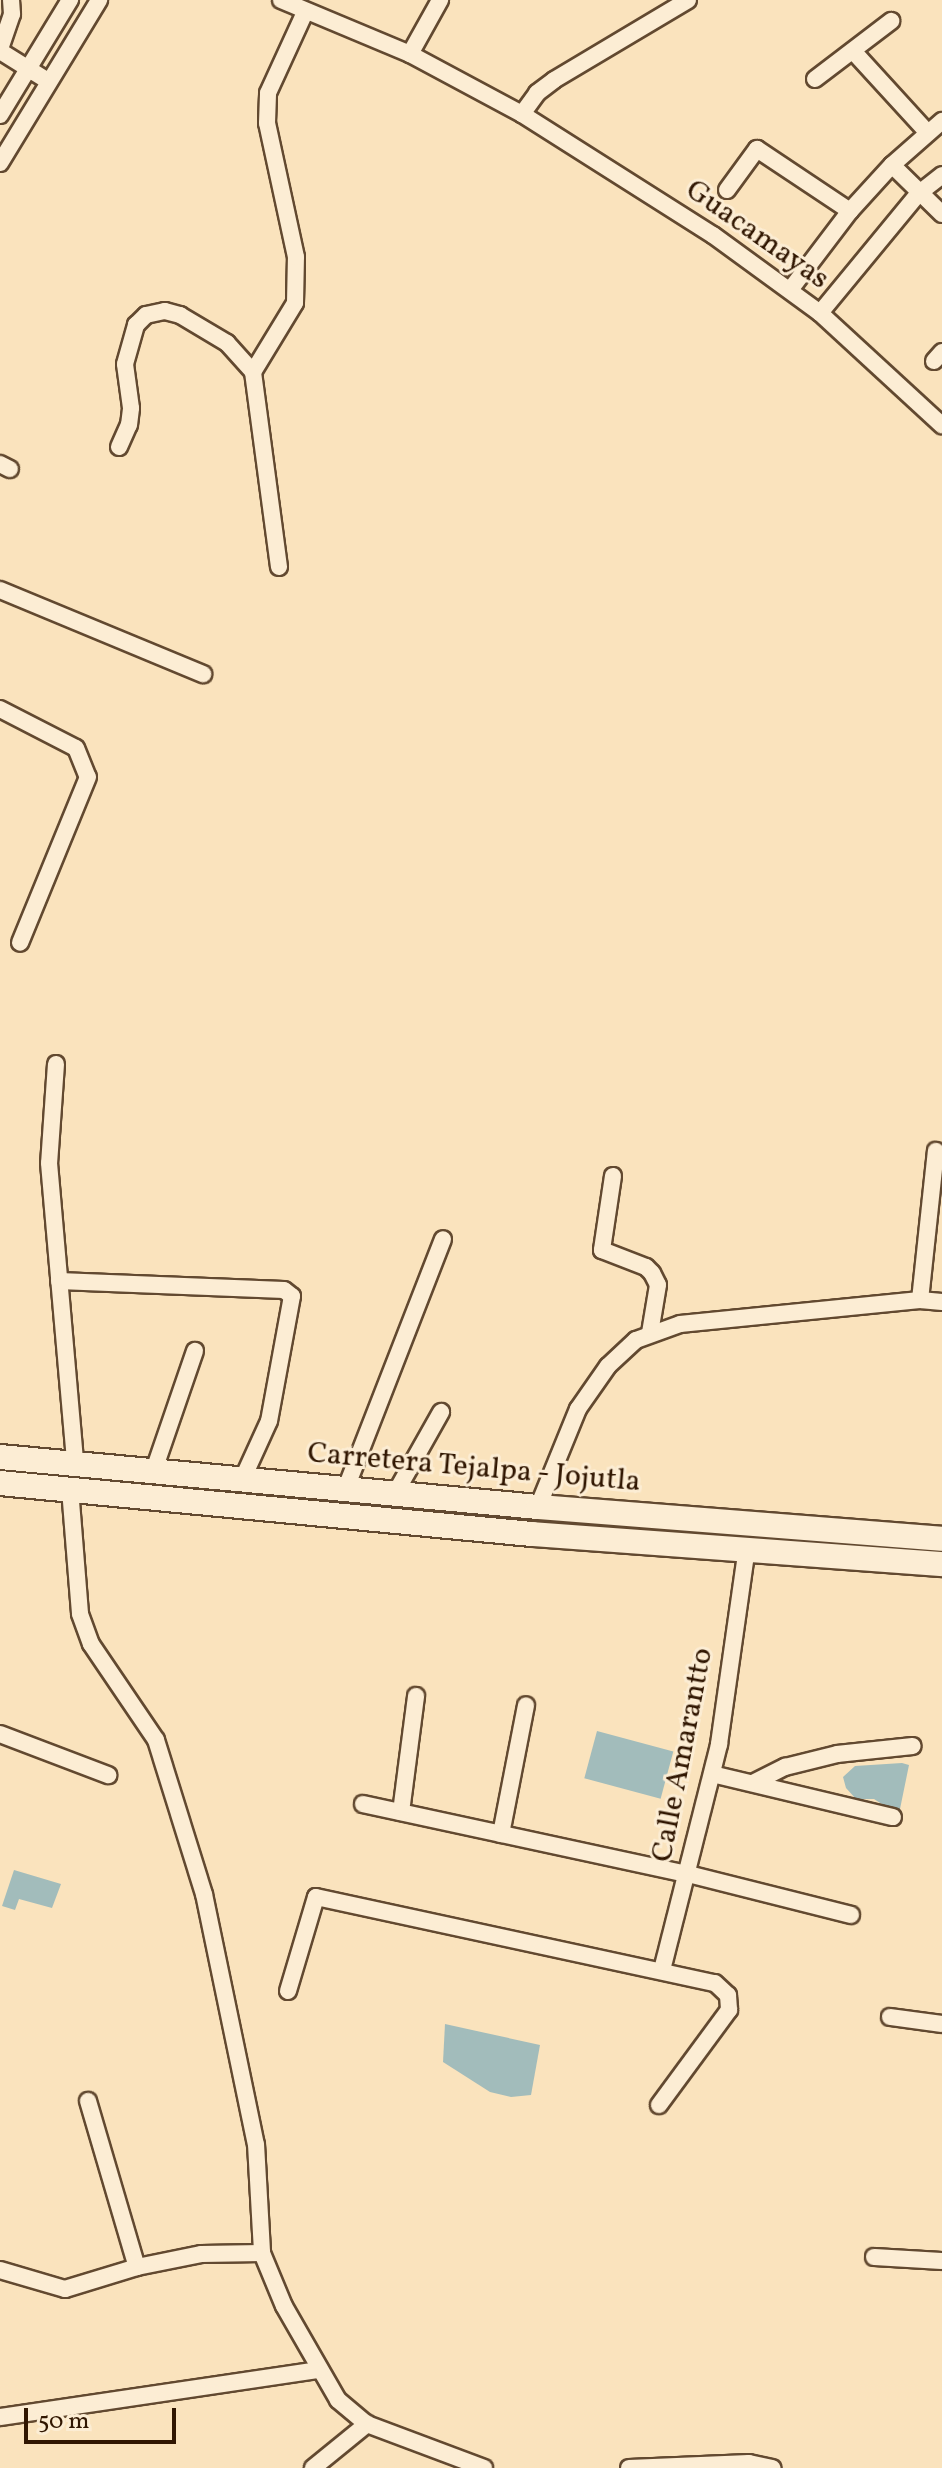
<!DOCTYPE html>
<html>
<head>
<meta charset="utf-8">
<style>
	body { margin:0 }
	#map { position:relative; width:942px; height:2468px; overflow:hidden; background:#fae3bd; font-family:Vollkorn,serif }
	div>[style] { position:absolute }
	[style*='--x'] { left:calc(var(--x)*1px); top:calc(var(--y)*1px); width:calc(var(--w)*1px); rotate:calc(var(--a)*1deg) }
	.water>* { inset:0; background:#a2bcbb; transform-origin:0 0 }
	.roads { filter:drop-shadow(2px 0 #624930) drop-shadow(-2px 0 #624930) drop-shadow(0 2px #624930) drop-shadow(0 -2px #624930) }
	.street>* { height:16px; margin:-8px; padding:0 8px; transform-origin:8px; border-radius:8px; background:#fcedd4 }
	.secondary>* { height:24px; margin:-12px; padding:0 12px; transform-origin:12px; border-radius:12px; background:#fcedd4 }
	span { translate:-50% -50%; white-space:nowrap; text-align:center; line-height:1.15; -webkit-text-stroke:6px #fcedd4; paint-order:stroke }
	.street-label { font-size:30px; color:#301601 }
	.scale { position:absolute; left:24px; top:2408px; width:152px; height:36px; box-sizing:border-box; border:4px solid #301601; border-top:0; padding-left:10px; font-size:24px; line-height:28px; white-space:nowrap; color:#301601; -webkit-text-stroke:6px #fcedd4; paint-order:stroke }
</style>
</head>
<body>
<div id="map">
	<div class="water">
		<i style="left:597px;top:1731px;width:79px;height:49px;rotate:15deg"></i>
		<i style="clip-path:polygon(902px 1763px,909px 1765px,900px 1809px,888px 1808px,874px 1799px,856px 1799px,846px 1788px,843px 1777px,855px 1766px)"></i>
		<i style="clip-path:polygon(14px 1870px,61px 1884px,52px 1908px,19px 1899px,15px 1910px,2px 1906px)"></i>
		<i style="clip-path:polygon(445px 2024px,540px 2045px,531px 2095px,511px 2097px,490px 2092px,443px 2062px)"></i>
	</div>
	<div class="roads">
		<div class="street">
			<i style="--x:281;--y:0;--w:140;--a:22.7"></i>
			<i style="--x:410;--y:54;--w:127;--a:28.2"></i>
			<i style="--x:522;--y:114;--w:226;--a:32.4"></i>
			<i style="--x:713;--y:235;--w:132;--a:36.1"></i>
			<i style="--x:820;--y:313;--w:166;--a:42.6"></i>
			<i style="--x:0;--y:49;--w:37;--a:-71"></i>
			<i style="--x:12;--y:14;--w:14;--a:-94"></i>
			<i style="--x:0;--y:51;--w:57;--a:32"></i>
			<i style="--x:853;--y:51;--w:110;--a:47.6"></i>
			<i style="--x:410;--y:54;--w:62;--a:-60.9"></i>
			<i style="--x:815;--y:79;--w:96;--a:-37.3"></i>
			<i style="--x:522;--y:114;--w:26;--a:-54"></i>
			<i style="--x:537;--y:93;--w:21;--a:-37"></i>
			<i style="--x:554;--y:80;--w:156;--a:-30.8"></i>
			<i style="--x:0;--y:115;--w:135;--a:-58.7"></i>
			<i style="--x:0;--y:163;--w:191;--a:-58.7"></i>
			<i style="--x:892;--y:165;--w:70;--a:44.4"></i>
			<i style="--x:727;--y:190;--w:51;--a:-53.8"></i>
			<i style="--x:757;--y:149;--w:112;--a:33.7"></i>
			<i style="--x:790;--y:290;--w:99;--a:-52.8"></i>
			<i style="--x:850;--y:211;--w:62;--a:-47.6"></i>
			<i style="--x:892;--y:165;--w:67;--a:-41.3"></i>
			<i style="--x:820;--y:313;--w:154;--a:-50.5"></i>
			<i style="--x:918;--y:194;--w:31;--a:-38"></i>
			<i style="--x:934;--y:361;--w:12;--a:-48"></i>
			<i style="--x:119;--y:447;--w:24;--a:-66"></i>
			<i style="--x:129;--y:425;--w:17;--a:-83"></i>
			<i style="--x:131;--y:408;--w:44;--a:-97.8"></i>
			<i style="--x:125;--y:364;--w:41;--a:-74.2"></i>
			<i style="--x:136;--y:325;--w:14;--a:-45"></i>
			<i style="--x:146;--y:315;--w:19;--a:-12"></i>
			<i style="--x:165;--y:311;--w:16;--a:15"></i>
			<i style="--x:180;--y:315;--w:55;--a:30.8"></i>
			<i style="--x:227;--y:343;--w:39;--a:48"></i>
			<i style="--x:0;--y:464;--w:11;--a:27"></i>
			<i style="--x:279;--y:567;--w:197;--a:-97.6"></i>
			<i style="--x:253;--y:372;--w:81;--a:-58.7"></i>
			<i style="--x:295;--y:303;--w:46;--a:-88.8"></i>
			<i style="--x:296;--y:257;--w:137;--a:-102.2"></i>
			<i style="--x:267;--y:123;--w:30;--a:-88"></i>
			<i style="--x:268;--y:93;--w:89;--a:-65.4"></i>
			<i style="--x:0;--y:590;--w:220;--a:22.5"></i>
			<i style="--x:0;--y:709;--w:85;--a:27.2"></i>
			<i style="--x:76;--y:748;--w:31;--a:68"></i>
			<i style="--x:88;--y:777;--w:179;--a:112.3"></i>
			<i style="--x:56;--y:1064;--w:99;--a:94"></i>
			<i style="--x:49;--y:1163;--w:301;--a:85"></i>
			<i style="--x:613;--y:1176;--w:75;--a:98.5"></i>
			<i style="--x:602;--y:1250;--w:47;--a:21.1"></i>
			<i style="--x:646;--y:1267;--w:8;--a:45"></i>
			<i style="--x:652;--y:1273;--w:13;--a:63"></i>
			<i style="--x:658;--y:1285;--w:49;--a:99.5"></i>
			<i style="--x:59;--y:1281;--w:225;--a:2.3"></i>
			<i style="--x:284;--y:1290;--w:10;--a:37"></i>
			<i style="--x:292;--y:1296;--w:127;--a:100.4"></i>
			<i style="--x:269;--y:1421;--w:63;--a:114.5"></i>
			<i style="--x:920;--y:1300;--w:150;--a:-83.9"></i>
			<i style="--x:154;--y:1470;--w:126;--a:-71"></i>
			<i style="--x:346;--y:1488;--w:267;--a:-68.7"></i>
			<i style="--x:70;--y:1489;--w:125;--a:85.4"></i>
			<i style="--x:80;--y:1614;--w:32;--a:70"></i>
			<i style="--x:91;--y:1644;--w:116;--a:55.9"></i>
			<i style="--x:156;--y:1740;--w:161;--a:72.7"></i>
			<i style="--x:204;--y:1894;--w:255;--a:78.3"></i>
			<i style="--x:256;--y:2144;--w:109;--a:86.8"></i>
			<i style="--x:262;--y:2253;--w:57;--a:67.5"></i>
			<i style="--x:284;--y:2306;--w:108;--a:60.1"></i>
			<i style="--x:338;--y:2400;--w:38;--a:40"></i>
			<i style="--x:367;--y:2424;--w:125;--a:20.6"></i>
			<i style="--x:396;--y:1492;--w:92;--a:-60.6"></i>
			<i style="--x:538;--y:1507;--w:106;--a:-67.8"></i>
			<i style="--x:578;--y:1409;--w:52;--a:-55.1"></i>
			<i style="--x:608;--y:1366;--w:38;--a:-43"></i>
			<i style="--x:636;--y:1340;--w:47;--a:-20"></i>
			<i style="--x:680;--y:1324;--w:241;--a:-5.7"></i>
			<i style="--x:920;--y:1300;--w:22;--a:5"></i>
			<i style="--x:0;--y:1734;--w:116;--a:20.8"></i>
			<i style="--x:712;--y:1774;--w:186;--a:13.4"></i>
			<i style="--x:755;--y:1782;--w:34;--a:-27"></i>
			<i style="--x:785;--y:1767;--w:54;--a:-14"></i>
			<i style="--x:837;--y:1754;--w:76;--a:-6"></i>
			<i style="--x:363;--y:1804;--w:332;--a:12.2"></i>
			<i style="--x:688;--y:1874;--w:168;--a:14.1"></i>
			<i style="--x:401;--y:1812;--w:117;--a:-82.6"></i>
			<i style="--x:501;--y:1834;--w:131;--a:-79"></i>
			<i style="--x:662;--y:1970;--w:233;--a:-75.8"></i>
			<i style="--x:719;--y:1744;--w:199;--a:-81.9"></i>
			<i style="--x:288;--y:1991;--w:98;--a:-73.4"></i>
			<i style="--x:316;--y:1897;--w:408;--a:12.2"></i>
			<i style="--x:715;--y:1983;--w:18;--a:43"></i>
			<i style="--x:728;--y:1995;--w:15;--a:86"></i>
			<i style="--x:729;--y:2010;--w:118;--a:126.4"></i>
			<i style="--x:890;--y:2017;--w:52;--a:7.7"></i>
			<i style="--x:88;--y:2101;--w:173;--a:73.6"></i>
			<i style="--x:874;--y:2257;--w:68;--a:3.4"></i>
			<i style="--x:0;--y:2270;--w:68;--a:16.3"></i>
			<i style="--x:65;--y:2289;--w:75;--a:-17"></i>
			<i style="--x:137;--y:2267;--w:65;--a:-11.5"></i>
			<i style="--x:201;--y:2254;--w:61;--a:-0.9"></i>
			<i style="--x:0;--y:2417;--w:323;--a:-8.4"></i>
			<i style="--x:313;--y:2468;--w:70;--a:-39.2"></i>
			<i style="--x:629;--y:2468;--w:120;--a:-2.4"></i>
			<i style="--x:749;--y:2463;--w:24;--a:12"></i>
		</div>
		<div class="secondary">
			<i style="--x:0;--y:1457;--w:540;--a:5.31"></i>
			<i style="--x:538;--y:1507;--w:405;--a:4.5"></i>
			<i style="--x:0;--y:1483;--w:534;--a:5.48"></i>
			<i style="--x:532;--y:1534;--w:411;--a:4.2"></i>
		</div>
	</div>
	<div class="street-label">
		<span style="left:757px;top:235px;rotate:35deg">Guacamayas</span>
		<span style="left:474px;top:1468px;rotate:5deg">Carretera Tejalpa - Jojutla</span>
		<span style="left:683px;top:1755px;rotate:-79deg">Calle Amarantto</span>
	</div>
	<div class="scale">50 m</div>
</div>
</body>
</html>
